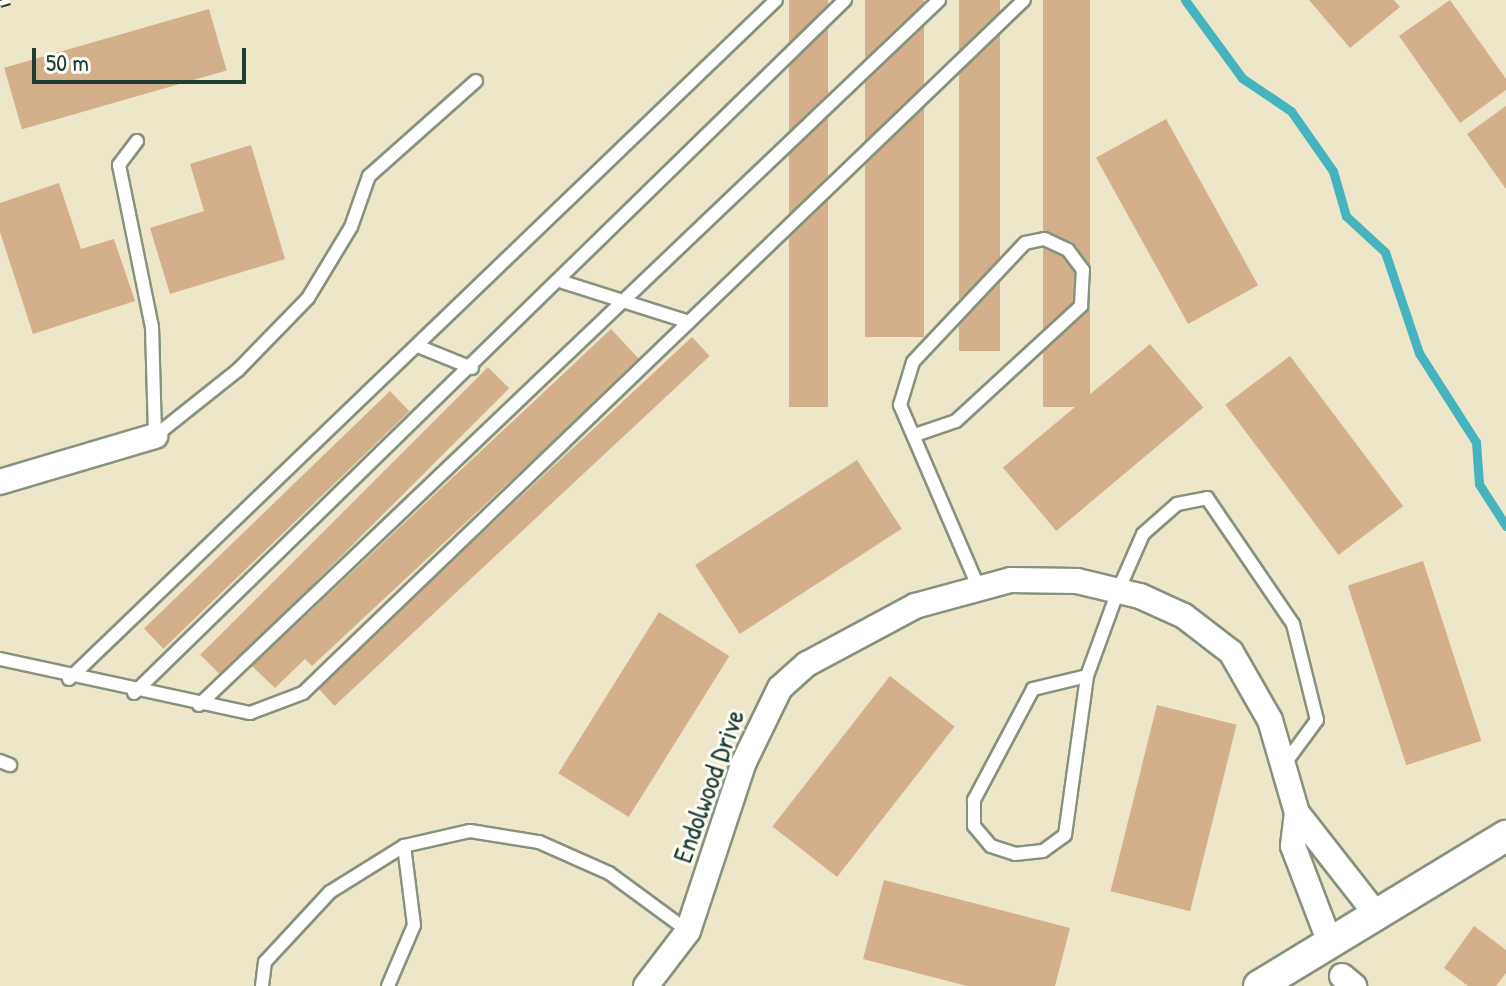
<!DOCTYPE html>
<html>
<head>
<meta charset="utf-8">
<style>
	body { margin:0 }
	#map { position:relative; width:1506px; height:986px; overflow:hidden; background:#ede6c8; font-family:"Patrick Hand",sans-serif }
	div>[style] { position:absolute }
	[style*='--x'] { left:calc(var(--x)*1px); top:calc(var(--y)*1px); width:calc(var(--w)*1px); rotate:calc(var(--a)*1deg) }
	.stream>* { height:9px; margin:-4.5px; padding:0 4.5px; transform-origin:4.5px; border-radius:4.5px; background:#45b4bf }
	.building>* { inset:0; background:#d4b08a; transform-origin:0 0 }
	.roads { filter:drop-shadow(2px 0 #86927e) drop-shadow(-2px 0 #86927e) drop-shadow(0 2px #86927e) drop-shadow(0 -2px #86927e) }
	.service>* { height:12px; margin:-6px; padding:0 6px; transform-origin:6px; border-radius:6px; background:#fff }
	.minor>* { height:24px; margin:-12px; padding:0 12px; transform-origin:12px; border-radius:12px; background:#fff }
	.tertiary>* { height:30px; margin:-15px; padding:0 15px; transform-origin:15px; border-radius:15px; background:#fff }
	.rail>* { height:9px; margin-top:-4.5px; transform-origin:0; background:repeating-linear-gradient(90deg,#fdfcf7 0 18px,#1f3d34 0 36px); box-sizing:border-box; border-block:2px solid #1f3d34 }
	span { translate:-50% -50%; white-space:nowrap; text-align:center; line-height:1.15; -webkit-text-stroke:6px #fdfcf7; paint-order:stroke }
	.street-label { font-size:28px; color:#1f3d34 }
	.scale { position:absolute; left:32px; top:48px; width:214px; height:36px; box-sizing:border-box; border:4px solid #1f3d34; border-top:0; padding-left:10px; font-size:24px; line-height:28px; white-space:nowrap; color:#1f3d34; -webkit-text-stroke:6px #fdfcf7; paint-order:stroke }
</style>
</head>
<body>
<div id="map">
	<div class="stream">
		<i style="--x:1185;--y:0;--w:97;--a:53.8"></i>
		<i style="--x:1242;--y:78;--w:59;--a:34"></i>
		<i style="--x:1291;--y:111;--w:73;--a:55"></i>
		<i style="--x:1333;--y:171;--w:47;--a:73.9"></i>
		<i style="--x:1346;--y:216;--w:53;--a:42.7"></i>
		<i style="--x:1385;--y:252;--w:107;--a:71.4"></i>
		<i style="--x:1419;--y:353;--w:106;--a:57.4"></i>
		<i style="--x:1476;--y:442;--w:42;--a:85.9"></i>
		<i style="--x:1479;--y:484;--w:50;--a:57.3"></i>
	</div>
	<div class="building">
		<i style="left:789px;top:0;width:39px;height:407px"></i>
		<i style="left:865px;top:0;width:59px;height:337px"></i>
		<i style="left:959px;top:0;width:41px;height:351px"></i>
		<i style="left:1043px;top:0;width:47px;height:407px"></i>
		<i style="clip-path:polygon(1309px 0,1394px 0,1400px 7px,1350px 48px)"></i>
		<i style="clip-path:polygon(1450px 0,1506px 79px,1506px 90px,1460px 123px,1399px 36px)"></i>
		<i style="left:209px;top:9px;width:64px;height:213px;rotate:74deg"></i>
		<i style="clip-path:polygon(1506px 106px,1506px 189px,1467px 134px)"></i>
		<i style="left:1166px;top:119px;width:190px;height:80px;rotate:61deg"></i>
		<i style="clip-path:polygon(251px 145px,285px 259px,170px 294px,150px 228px,204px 211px,190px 164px)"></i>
		<i style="clip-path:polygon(59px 183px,81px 249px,114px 239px,135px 301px,33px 334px,0 232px,0 203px)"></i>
		<i style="clip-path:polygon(611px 329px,640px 360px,312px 666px,305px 659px,275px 688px,252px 666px)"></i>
		<i style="left:692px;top:337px;width:26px;height:513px;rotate:47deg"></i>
		<i style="left:1150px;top:344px;width:83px;height:192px;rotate:50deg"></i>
		<i style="left:1290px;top:356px;width:188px;height:81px;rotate:53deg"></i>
		<i style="left:488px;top:367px;width:30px;height:407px;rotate:45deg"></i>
		<i style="left:390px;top:391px;width:28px;height:342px;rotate:46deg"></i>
		<i style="left:857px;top:460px;width:82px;height:193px;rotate:57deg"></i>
		<i style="left:1423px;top:561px;width:189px;height:79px;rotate:72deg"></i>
		<i style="left:659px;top:612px;width:83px;height:190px;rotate:32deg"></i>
		<i style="left:890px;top:676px;width:82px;height:191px;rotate:38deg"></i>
		<i style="left:1157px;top:705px;width:82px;height:192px;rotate:14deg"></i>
		<i style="clip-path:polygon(884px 880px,1070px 928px,1055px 986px,967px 986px,863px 959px)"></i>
		<i style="clip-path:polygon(1474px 926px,1506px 950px,1506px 973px,1496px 986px,1468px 986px,1444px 968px)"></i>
	</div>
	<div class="roads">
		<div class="service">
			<i style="--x:137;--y:141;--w:30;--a:127"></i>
			<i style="--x:119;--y:165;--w:165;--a:78.5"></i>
			<i style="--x:152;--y:327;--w:109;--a:88.4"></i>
			<i style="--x:563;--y:282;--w:132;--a:17.6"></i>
			<i style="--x:420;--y:347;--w:56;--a:22"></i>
			<i style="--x:915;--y:435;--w:43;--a:-18.9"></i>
			<i style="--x:956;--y:421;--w:170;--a:-42.6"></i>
			<i style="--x:1081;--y:306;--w:36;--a:-87"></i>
			<i style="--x:1083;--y:270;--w:25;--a:-127"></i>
			<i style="--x:1068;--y:250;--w:26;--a:-155"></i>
			<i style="--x:1044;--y:239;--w:19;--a:168"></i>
			<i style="--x:1025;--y:243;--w:163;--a:133.3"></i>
			<i style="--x:913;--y:362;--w:45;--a:106.8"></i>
			<i style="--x:900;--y:405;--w:195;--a:66.7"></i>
			<i style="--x:155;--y:436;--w:106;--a:-38.5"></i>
			<i style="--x:238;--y:370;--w:100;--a:-45.8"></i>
			<i style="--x:308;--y:298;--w:83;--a:-58.8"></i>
			<i style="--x:351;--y:227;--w:54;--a:-70.6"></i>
			<i style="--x:369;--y:176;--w:143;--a:-41.6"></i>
			<i style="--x:0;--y:659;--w:256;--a:12.2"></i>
			<i style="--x:250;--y:713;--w:57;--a:-20.7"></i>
			<i style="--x:303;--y:693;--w:1000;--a:-43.87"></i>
			<i style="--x:1087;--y:676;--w:56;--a:166.5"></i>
			<i style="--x:1033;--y:689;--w:126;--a:118"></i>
			<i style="--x:974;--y:800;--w:26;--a:90"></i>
			<i style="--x:974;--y:826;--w:26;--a:50"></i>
			<i style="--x:991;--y:846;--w:25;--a:18"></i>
			<i style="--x:1015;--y:854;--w:28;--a:-6"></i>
			<i style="--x:1043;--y:851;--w:27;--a:-36"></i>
			<i style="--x:1065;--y:835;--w:161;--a:-82.1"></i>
			<i style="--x:1087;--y:676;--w:90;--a:-70"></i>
			<i style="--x:1118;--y:591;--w:62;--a:-66.3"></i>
			<i style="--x:1143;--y:534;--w:45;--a:-41.4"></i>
			<i style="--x:1177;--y:504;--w:31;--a:-11"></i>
			<i style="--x:1207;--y:498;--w:153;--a:55.7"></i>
			<i style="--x:1293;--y:624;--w:99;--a:76"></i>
			<i style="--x:1317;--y:720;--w:57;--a:126.5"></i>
			<i style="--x:69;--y:679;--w:980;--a:-43.84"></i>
			<i style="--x:134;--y:693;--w:993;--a:-44.27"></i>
			<i style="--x:199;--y:705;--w:1022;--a:-43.61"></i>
			<i style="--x:0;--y:761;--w:11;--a:22"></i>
			<i style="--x:262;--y:986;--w:24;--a:-83"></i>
			<i style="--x:265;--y:962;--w:96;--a:-47.1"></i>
			<i style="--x:330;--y:892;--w:87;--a:-31.9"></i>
			<i style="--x:404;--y:846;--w:68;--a:-12.8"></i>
			<i style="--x:470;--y:831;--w:70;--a:9.1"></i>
			<i style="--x:539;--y:842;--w:77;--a:23.9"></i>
			<i style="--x:609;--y:873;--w:98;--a:36.3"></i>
			<i style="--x:388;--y:986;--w:66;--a:-66.9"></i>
			<i style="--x:414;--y:925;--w:80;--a:-97.2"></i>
		</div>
		<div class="minor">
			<i style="--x:0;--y:482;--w:162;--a:-16.5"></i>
			<i style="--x:1297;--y:813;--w:130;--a:51.9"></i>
			<i style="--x:1342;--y:976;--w:16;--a:40"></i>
			<i style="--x:646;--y:986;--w:69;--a:-52.6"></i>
			<i style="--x:688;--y:931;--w:178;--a:-71.7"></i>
			<i style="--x:744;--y:762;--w:82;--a:-64.1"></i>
			<i style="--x:780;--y:688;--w:36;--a:-42"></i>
			<i style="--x:807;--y:664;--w:123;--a:-28.2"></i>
			<i style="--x:915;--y:606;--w:99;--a:-15.2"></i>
			<i style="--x:1011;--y:580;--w:66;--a:0.9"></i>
			<i style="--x:1077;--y:581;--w:65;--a:13.4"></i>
			<i style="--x:1140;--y:596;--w:48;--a:24.4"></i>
			<i style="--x:1184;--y:616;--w:59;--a:37.5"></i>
			<i style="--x:1231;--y:652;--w:78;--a:60.2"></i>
			<i style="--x:1270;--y:720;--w:97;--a:73.8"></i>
			<i style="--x:1297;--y:813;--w:33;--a:97"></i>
			<i style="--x:1293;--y:846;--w:104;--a:69.1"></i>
		</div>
		<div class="tertiary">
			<i style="--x:1259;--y:986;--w:289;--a:-31.3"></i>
		</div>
	</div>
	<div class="rail">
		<i style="--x:0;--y:3;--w:10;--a:-17"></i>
	</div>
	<div class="street-label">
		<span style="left:708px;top:786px;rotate:-70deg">Endolwood Drive</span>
	</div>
	<div class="scale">50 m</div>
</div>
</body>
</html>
